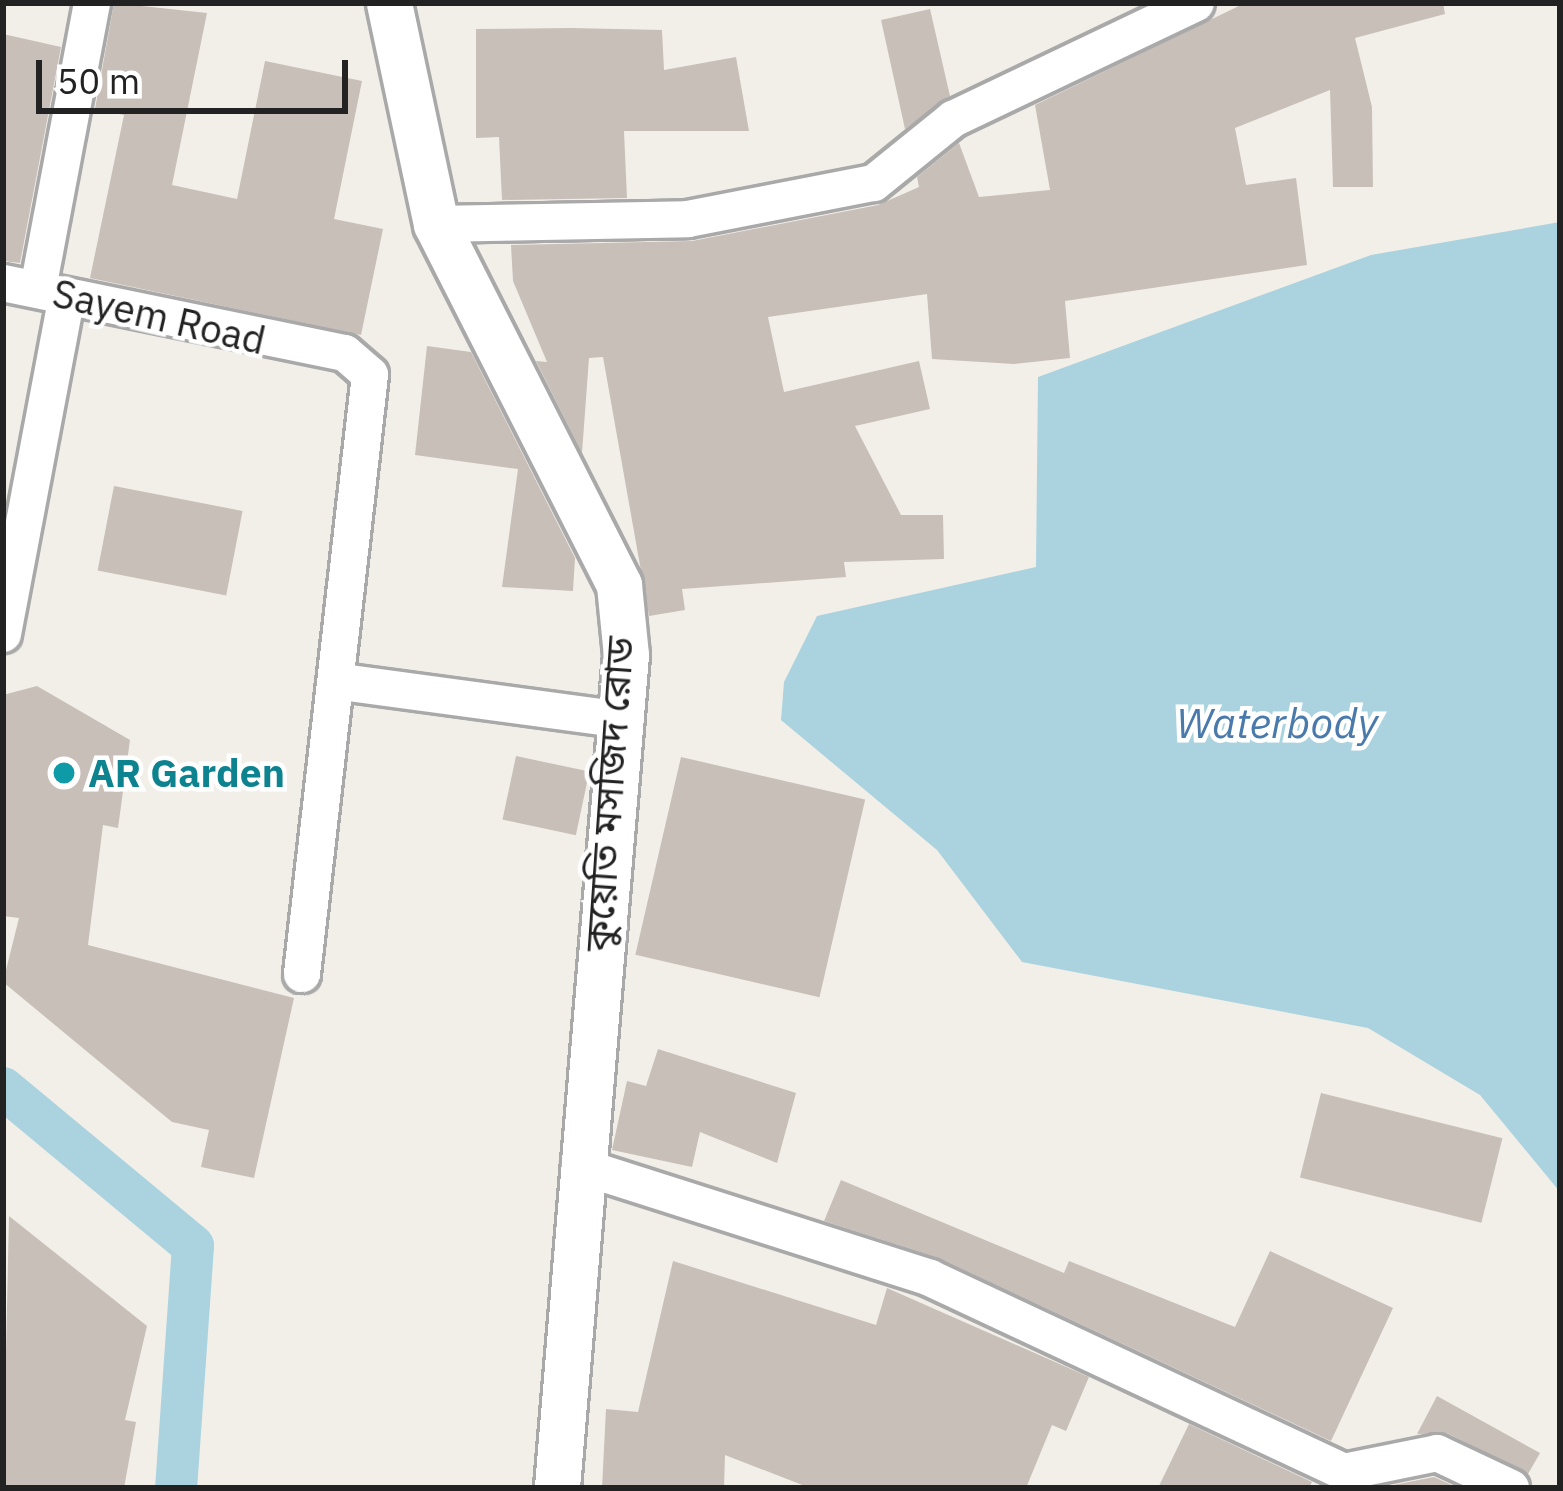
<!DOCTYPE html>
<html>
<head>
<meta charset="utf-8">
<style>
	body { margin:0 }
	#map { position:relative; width:1563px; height:1491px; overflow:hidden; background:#f2efe9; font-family:"IBM Plex Sans","Noto Sans Bengali",sans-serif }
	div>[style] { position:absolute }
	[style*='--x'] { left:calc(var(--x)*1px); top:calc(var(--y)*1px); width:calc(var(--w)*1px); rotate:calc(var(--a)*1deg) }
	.water>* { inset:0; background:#aad3df }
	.canal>* { height:42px; margin:-21px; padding:0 21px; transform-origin:21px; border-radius:21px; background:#aad3df }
	.building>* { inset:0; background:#c7bfb8; transform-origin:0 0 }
	.roads { filter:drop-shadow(3px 0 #a9a9a9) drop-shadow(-3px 0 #a9a9a9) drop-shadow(0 3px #a9a9a9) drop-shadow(0 -3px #a9a9a9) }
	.minor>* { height:36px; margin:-18px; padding:0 18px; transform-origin:18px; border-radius:18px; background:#fff }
	.tertiary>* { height:45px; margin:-22.5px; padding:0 22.5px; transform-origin:22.5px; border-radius:22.5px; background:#fff }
	.dots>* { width:33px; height:33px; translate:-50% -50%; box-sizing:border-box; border:6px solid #fff; border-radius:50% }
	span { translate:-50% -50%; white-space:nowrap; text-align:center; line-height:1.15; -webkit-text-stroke:9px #fff; paint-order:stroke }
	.street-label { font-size:39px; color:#222 }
	.culture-label { font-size:39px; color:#0d838f; font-weight:700 }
	.left { translate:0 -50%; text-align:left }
	.water-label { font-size:42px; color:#4a7aab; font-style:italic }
	.frame { position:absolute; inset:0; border:6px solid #222; pointer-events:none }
	.scale { position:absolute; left:36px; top:60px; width:312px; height:54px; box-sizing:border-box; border:6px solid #222; border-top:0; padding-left:15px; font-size:36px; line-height:42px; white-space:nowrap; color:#222; -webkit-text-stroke:9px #fff; paint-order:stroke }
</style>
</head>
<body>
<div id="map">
	<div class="water">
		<i style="clip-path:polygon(1560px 222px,1560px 1192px,1480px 1095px,1368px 1028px,1022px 962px,937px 850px,781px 720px,784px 682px,817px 616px,1036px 567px,1038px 377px,1371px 255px)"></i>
	</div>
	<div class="canal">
		<i style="--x:3;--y:1088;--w:247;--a:39.7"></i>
		<i style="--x:193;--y:1246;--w:243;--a:94"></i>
	</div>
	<div class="building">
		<i style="clip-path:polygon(114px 3px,207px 13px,172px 185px,237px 199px,265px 61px,362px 81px,334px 219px,383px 229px,361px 335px,90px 278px,124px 115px,95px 109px)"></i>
		<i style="clip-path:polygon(1245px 3px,1443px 3px,1445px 14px,1355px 38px,1372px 107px,1373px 187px,1333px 187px,1330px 90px,1235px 128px,1246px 185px,1296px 178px,1307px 265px,1065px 301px,1070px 358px,1014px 364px,932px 359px,927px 294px,768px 317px,784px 392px,919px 361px,930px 409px,855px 426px,901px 515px,943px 515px,944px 559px,844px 562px,846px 577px,682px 589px,685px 610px,649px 616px,603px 357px,589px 358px,582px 453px,536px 361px,547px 362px,513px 281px,511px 245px,692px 241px,878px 205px,919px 187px,917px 177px,959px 143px,979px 197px,1050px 190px,1035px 105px)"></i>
		<i style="clip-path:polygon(930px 9px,950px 96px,905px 129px,881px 20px)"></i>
		<i style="clip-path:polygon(571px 28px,662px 30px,664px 70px,736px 57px,749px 131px,624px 131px,627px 198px,502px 200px,499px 137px,476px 138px,476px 29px)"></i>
		<i style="clip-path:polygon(3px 34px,61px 47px,20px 263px,3px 261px)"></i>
		<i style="clip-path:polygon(427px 346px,471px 352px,575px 558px,573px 591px,502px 587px,518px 469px,415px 455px)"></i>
		<i style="left:114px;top:486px;width:131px;height:86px;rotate:11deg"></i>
		<i style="clip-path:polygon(37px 686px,130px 740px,118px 828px,103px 825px,88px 945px,294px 998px,254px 1178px,201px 1167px,209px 1130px,172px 1122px,3px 982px,19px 918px,3px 916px,3px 695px)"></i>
		<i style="left:516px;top:756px;width:75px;height:65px;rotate:12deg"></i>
		<i style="left:681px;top:757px;width:189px;height:203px;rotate:13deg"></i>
		<i style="clip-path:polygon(658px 1049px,796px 1093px,777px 1163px,700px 1132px,692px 1167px,612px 1150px,627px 1081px,646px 1086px)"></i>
		<i style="left:1321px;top:1093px;width:187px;height:87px;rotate:14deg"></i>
		<i style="clip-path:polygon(841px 1180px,1064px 1273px,1069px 1261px,1235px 1327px,1270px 1251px,1393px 1308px,1331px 1441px,939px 1258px,824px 1221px)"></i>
		<i style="clip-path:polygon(9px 1216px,147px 1326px,125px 1420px,136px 1422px,124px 1488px,3px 1488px)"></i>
		<i style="clip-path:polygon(673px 1261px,876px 1325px,887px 1288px,1089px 1377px,1066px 1431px,1052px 1425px,1026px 1488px,810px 1488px,725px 1455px,724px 1488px,602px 1488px,606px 1409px,638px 1412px)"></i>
		<i style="clip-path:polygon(1437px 1396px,1540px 1453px,1528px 1474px,1447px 1433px,1417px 1434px)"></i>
		<i style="clip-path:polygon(1189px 1424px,1312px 1482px,1309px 1488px,1158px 1488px)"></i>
		<i style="clip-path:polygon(1434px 1477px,1458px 1488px,1387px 1488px,1388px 1486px)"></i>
	</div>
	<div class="roads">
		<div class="minor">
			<i style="--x:436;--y:224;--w:252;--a:-1.1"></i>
			<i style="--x:688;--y:219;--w:189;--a:-11"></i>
			<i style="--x:874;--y:183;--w:102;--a:-39"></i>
			<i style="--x:953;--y:119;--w:269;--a:-25.5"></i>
			<i style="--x:3;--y:283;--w:349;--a:11.6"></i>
			<i style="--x:345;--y:353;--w:33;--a:41"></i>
			<i style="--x:370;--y:375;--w:603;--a:96.48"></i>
			<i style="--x:38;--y:289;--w:291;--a:-79.3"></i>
			<i style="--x:3;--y:634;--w:339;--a:-79.3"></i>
			<i style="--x:342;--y:682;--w:275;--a:7.7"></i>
			<i style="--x:580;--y:1166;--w:367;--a:17.7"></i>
			<i style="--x:930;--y:1278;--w:457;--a:25.1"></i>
			<i style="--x:1344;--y:1472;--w:95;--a:-11.5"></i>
			<i style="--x:1437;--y:1453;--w:82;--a:25.3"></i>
		</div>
		<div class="tertiary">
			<i style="--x:389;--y:3;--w:226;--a:78"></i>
			<i style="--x:436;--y:224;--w:405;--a:63.1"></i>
			<i style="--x:619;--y:585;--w:70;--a:84.3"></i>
			<i style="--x:626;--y:655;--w:836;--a:94.74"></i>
		</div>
	</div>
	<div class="dots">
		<i style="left:64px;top:773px;background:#0f9aa8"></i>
	</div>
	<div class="street-label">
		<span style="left:159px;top:317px;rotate:13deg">Sayem Road</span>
		<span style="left:609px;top:794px;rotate:-86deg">কুয়েতি মসজিদ রোড</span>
	</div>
	<div class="culture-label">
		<span class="left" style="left:88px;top:773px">AR Garden</span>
	</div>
	<div class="water-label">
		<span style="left:1277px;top:723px">Waterbody</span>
	</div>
	<div class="frame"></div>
	<div class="scale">50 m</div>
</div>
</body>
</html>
